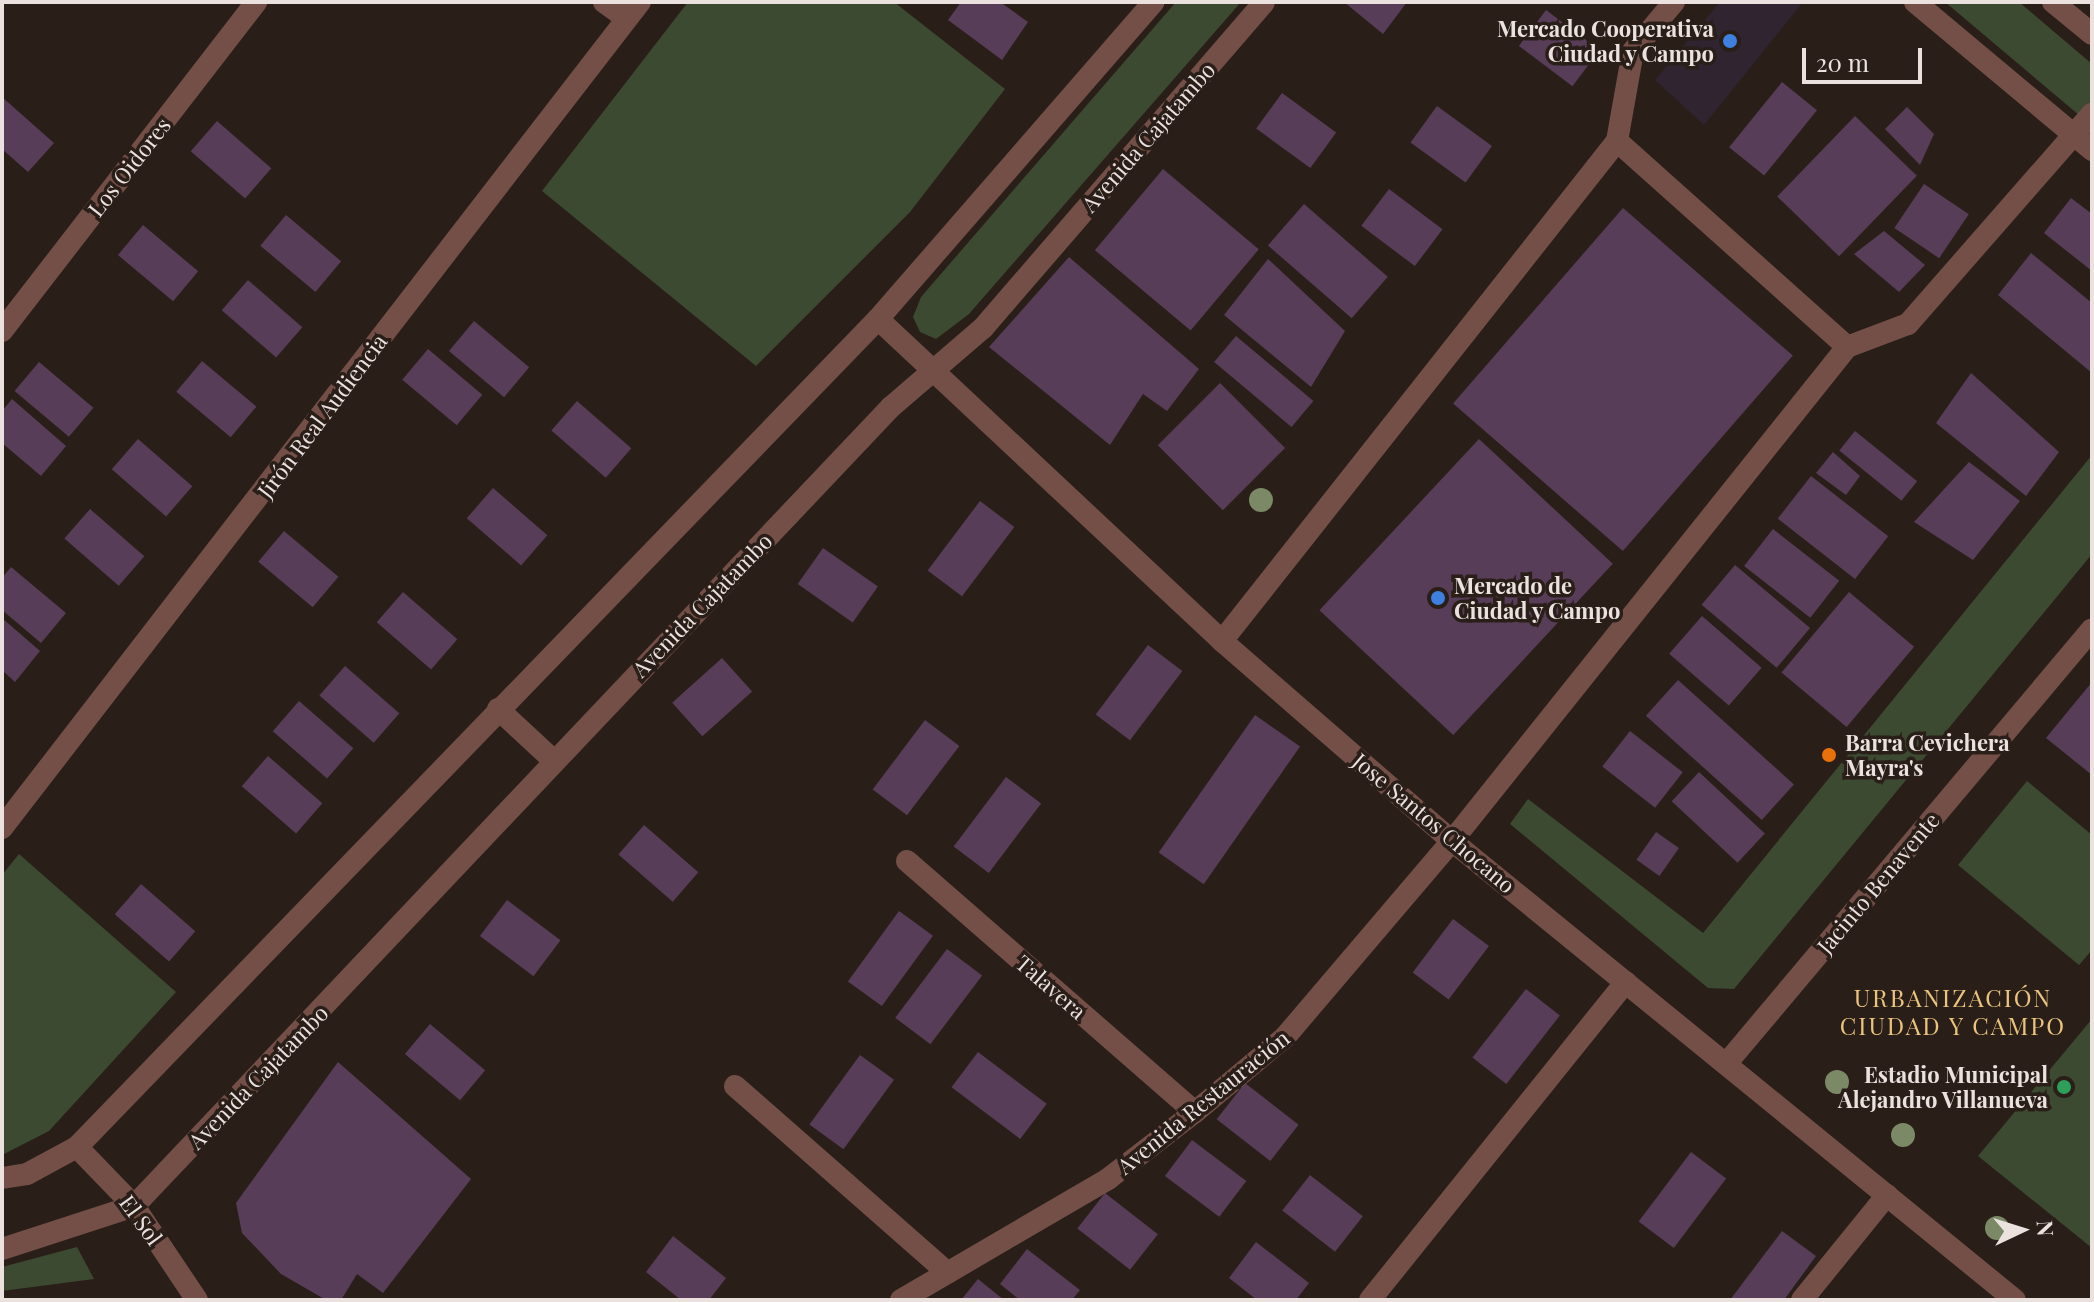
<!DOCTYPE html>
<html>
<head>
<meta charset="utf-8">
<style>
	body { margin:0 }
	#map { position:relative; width:2094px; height:1302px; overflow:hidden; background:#2a1e19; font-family:"Playfair Display",serif }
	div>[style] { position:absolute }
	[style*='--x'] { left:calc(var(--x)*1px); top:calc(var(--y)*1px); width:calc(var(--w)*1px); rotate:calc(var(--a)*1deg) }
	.commercial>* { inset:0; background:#302431 }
	.green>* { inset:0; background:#3c4a31 }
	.building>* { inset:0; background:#573d58; transform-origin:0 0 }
	.pedestrian>* { height:22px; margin:-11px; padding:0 11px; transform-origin:11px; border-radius:11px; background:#744f47 }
	.minor>* { height:22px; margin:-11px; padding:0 11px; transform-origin:11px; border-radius:11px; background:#744f47 }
	.tertiary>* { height:22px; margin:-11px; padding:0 11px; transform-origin:11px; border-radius:11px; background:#744f47 }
	.trees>* { width:24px; height:24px; margin:-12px; border-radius:50%; background:#7b8967 }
	.dots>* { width:22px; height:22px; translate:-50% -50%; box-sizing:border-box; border:4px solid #2a1e19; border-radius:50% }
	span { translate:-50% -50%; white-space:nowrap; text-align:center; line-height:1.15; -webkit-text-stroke:7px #2a1e19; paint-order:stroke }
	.poi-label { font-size:22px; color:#ebe2df; font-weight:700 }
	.right { translate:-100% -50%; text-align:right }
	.left { translate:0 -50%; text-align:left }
	.street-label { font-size:22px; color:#ebe2df }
	.neighbourhood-label { font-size:24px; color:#eac37c; letter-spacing:2px }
	.frame { position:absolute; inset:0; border:4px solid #ebe2df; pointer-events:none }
	.north { position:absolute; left:1982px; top:1190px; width:80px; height:80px; -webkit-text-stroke:6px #2a1e19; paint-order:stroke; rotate:86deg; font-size:22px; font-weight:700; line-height:32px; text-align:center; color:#ebe2df }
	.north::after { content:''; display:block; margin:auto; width:28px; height:36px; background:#ebe2df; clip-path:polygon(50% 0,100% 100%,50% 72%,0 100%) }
	.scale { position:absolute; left:1802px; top:48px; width:120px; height:36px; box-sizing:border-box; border:4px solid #ebe2df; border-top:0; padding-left:10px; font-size:24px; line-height:28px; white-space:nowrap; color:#ebe2df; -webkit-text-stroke:6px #2a1e19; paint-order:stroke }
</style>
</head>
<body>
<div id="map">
	<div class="commercial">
		<i style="clip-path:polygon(1720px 2px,1803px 2px,1704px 125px,1655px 80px)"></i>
	</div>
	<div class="green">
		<i style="clip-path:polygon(688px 2px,894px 2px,1005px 89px,910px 212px,756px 366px,542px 191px)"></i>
		<i style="clip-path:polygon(1176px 2px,1241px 2px,969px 314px,936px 339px,920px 332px,913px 317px,921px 297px)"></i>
		<i style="clip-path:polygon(1945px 2px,2019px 2px,2092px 64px,2092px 126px)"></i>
		<i style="clip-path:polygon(2092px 455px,2092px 554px,1734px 989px,1708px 988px,1510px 824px,1528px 799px,1703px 933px)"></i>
		<i style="clip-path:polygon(2027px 781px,2092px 835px,2092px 950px,2079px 965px,1958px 865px)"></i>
		<i style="clip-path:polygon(19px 854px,176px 992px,49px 1131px,2px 1155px,2px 875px)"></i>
		<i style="clip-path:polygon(2092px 1019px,2092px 1248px,1978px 1156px)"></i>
		<i style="clip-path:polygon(77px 1247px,94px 1279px,2px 1291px,2px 1267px)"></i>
	</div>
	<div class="building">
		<i style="clip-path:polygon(961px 2px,1000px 2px,1028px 22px,1002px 60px,948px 20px)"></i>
		<i style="clip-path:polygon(1344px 2px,1407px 2px,1383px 34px)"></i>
		<i style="left:1546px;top:10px;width:67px;height:45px;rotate:37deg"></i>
		<i style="left:1782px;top:82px;width:45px;height:84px;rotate:39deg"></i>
		<i style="left:1282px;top:93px;width:67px;height:44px;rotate:36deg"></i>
		<i style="clip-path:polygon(2px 97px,54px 143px,28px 172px,2px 149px)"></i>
		<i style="left:1437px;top:106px;width:68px;height:45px;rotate:36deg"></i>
		<i style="clip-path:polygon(1907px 107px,1934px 134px,1920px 165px,1885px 129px)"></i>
		<i style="left:1855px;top:116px;width:86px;height:112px;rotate:44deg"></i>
		<i style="left:217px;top:121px;width:72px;height:40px;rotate:41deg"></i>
		<i style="left:1163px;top:169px;width:125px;height:106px;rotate:40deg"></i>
		<i style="left:1924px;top:184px;width:54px;height:53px;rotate:34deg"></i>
		<i style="left:1389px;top:189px;width:67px;height:46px;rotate:37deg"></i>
		<i style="clip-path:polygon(2071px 198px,2092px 214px,2092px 271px,2044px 233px)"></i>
		<i style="left:1304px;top:204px;width:111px;height:55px;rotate:41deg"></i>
		<i style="left:1623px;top:208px;width:225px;height:259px;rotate:41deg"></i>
		<i style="left:286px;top:215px;width:72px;height:40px;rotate:40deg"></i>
		<i style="left:143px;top:225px;width:72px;height:39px;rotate:40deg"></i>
		<i style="clip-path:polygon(1884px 231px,1925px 265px,1899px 292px,1854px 254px)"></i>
		<i style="clip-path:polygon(2031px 253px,2092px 303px,2092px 373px,1998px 295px)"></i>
		<i style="clip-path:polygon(1069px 257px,1199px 369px,1167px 411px,1143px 394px,1110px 445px,989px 347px)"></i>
		<i style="clip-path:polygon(1268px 259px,1345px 331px,1311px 387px,1224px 315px)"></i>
		<i style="left:248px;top:280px;width:72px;height:40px;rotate:41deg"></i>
		<i style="left:474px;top:321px;width:72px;height:39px;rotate:40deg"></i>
		<i style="left:1236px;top:336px;width:101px;height:34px;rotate:40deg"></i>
		<i style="left:428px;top:349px;width:71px;height:40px;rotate:40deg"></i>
		<i style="left:202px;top:361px;width:71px;height:40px;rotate:40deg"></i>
		<i style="left:39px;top:362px;width:71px;height:38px;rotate:40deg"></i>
		<i style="clip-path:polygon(1971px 373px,2059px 452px,2026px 496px,1936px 423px)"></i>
		<i style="left:1220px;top:383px;width:92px;height:88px;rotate:45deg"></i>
		<i style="clip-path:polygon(12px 399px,66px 446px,41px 476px,2px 443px,2px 411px)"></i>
		<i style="left:577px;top:401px;width:72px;height:39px;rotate:41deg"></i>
		<i style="left:1855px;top:431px;width:80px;height:25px;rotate:39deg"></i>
		<i style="left:138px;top:439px;width:72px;height:40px;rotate:41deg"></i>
		<i style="left:1479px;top:439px;width:183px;height:234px;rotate:43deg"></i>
		<i style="clip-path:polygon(1833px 452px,1860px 476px,1846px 495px,1816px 473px)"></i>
		<i style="clip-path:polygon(1969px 462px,2020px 501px,1973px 560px,1914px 522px)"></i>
		<i style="left:1811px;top:476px;width:98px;height:54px;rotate:38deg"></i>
		<i style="left:493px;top:488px;width:72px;height:40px;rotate:41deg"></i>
		<i style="left:980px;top:501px;width:43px;height:87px;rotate:37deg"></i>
		<i style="left:90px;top:509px;width:72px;height:39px;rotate:41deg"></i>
		<i style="left:1773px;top:529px;width:84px;height:47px;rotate:38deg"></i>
		<i style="left:284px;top:531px;width:71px;height:40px;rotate:40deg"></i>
		<i style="left:823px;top:548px;width:67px;height:44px;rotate:35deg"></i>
		<i style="left:1735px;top:565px;width:98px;height:52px;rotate:40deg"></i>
		<i style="clip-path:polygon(11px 567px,66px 613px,41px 643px,2px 610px,2px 578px)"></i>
		<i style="left:403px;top:592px;width:72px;height:40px;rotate:41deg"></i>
		<i style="left:1849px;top:592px;width:85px;height:105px;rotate:40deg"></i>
		<i style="left:1702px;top:616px;width:79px;height:50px;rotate:41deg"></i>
		<i style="clip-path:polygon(2px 618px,40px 651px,15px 682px,2px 670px)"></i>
		<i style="left:1148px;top:645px;width:43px;height:87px;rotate:37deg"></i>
		<i style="left:722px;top:658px;width:45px;height:67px;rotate:48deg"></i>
		<i style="left:345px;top:666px;width:72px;height:39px;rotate:41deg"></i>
		<i style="left:1678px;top:680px;width:156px;height:48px;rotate:42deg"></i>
		<i style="clip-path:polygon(2092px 682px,2092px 775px,2046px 738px)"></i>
		<i style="left:299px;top:701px;width:72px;height:40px;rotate:41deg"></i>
		<i style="left:1255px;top:715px;width:55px;height:168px;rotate:35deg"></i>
		<i style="left:925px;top:720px;width:43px;height:87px;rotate:37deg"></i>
		<i style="left:1630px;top:731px;width:67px;height:45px;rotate:38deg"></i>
		<i style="left:268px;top:756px;width:72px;height:40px;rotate:41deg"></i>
		<i style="left:1699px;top:772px;width:90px;height:40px;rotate:43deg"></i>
		<i style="left:1006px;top:777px;width:44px;height:87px;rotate:37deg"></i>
		<i style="left:644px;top:825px;width:72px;height:39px;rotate:41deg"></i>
		<i style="left:1656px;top:832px;width:28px;height:34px;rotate:35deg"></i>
		<i style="left:141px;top:884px;width:72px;height:40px;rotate:41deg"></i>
		<i style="left:507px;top:900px;width:67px;height:45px;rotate:37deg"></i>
		<i style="left:899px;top:911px;width:42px;height:87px;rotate:36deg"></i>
		<i style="left:1453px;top:919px;width:45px;height:67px;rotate:37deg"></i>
		<i style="left:947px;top:949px;width:44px;height:86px;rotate:37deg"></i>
		<i style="left:1526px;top:989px;width:43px;height:87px;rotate:38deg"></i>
		<i style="left:430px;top:1024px;width:72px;height:39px;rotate:40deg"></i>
		<i style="left:978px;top:1052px;width:86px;height:44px;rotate:37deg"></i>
		<i style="left:860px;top:1055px;width:42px;height:86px;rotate:36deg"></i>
		<i style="clip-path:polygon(338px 1062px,471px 1179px,383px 1293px,357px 1274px,341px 1300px,326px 1300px,281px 1274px,242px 1233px,236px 1203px)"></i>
		<i style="left:1245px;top:1083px;width:68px;height:46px;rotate:38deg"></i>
		<i style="left:1192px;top:1140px;width:68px;height:45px;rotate:37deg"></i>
		<i style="left:1691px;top:1152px;width:44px;height:87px;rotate:37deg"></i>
		<i style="left:1310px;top:1175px;width:67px;height:45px;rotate:38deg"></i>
		<i style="left:1105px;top:1193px;width:67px;height:45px;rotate:38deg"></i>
		<i style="clip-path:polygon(1782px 1231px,1816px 1256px,1784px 1300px,1730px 1300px)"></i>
		<i style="clip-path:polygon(673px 1236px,726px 1278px,709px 1300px,681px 1300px,646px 1272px)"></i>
		<i style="clip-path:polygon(1256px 1242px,1309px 1283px,1296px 1300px,1257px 1300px,1229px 1278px)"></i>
		<i style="clip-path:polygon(1027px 1249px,1080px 1290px,1072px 1300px,1020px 1300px,1000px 1284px)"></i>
		<i style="clip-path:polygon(978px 1279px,1004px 1300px,961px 1300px)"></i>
	</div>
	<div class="pedestrian">
		<i style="--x:1915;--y:2;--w:231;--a:39.9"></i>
		<i style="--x:1617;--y:141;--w:309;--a:41.8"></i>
		<i style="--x:1222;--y:641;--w:637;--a:-51.69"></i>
		<i style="--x:1617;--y:141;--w:91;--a:-79.9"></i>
		<i style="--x:1633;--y:51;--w:64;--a:-50.1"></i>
		<i style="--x:1452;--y:841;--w:633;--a:-51.35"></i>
		<i style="--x:1847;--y:347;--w:65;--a:-20.7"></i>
		<i style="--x:1908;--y:324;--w:279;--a:-48.8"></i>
	</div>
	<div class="minor">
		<i style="--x:604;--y:2;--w:27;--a:36"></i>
		<i style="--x:2;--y:331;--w:416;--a:-52.3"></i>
		<i style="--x:2;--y:828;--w:1044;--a:-52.32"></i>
		<i style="--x:907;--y:861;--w:382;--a:41.1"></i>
		<i style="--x:1726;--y:1064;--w:568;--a:-49.92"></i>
		<i style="--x:735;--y:1086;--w:283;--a:41.3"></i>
		<i style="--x:77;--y:1147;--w:82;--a:46"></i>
		<i style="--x:134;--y:1206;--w:113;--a:56.2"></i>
		<i style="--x:901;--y:1300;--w:240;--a:-30.3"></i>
		<i style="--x:1108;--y:1179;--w:110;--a:-37.6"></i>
		<i style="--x:1195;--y:1112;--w:117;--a:-39.8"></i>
		<i style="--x:1285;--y:1037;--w:257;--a:-49.6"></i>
		<i style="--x:1370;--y:1300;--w:408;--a:-51.2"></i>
		<i style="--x:1802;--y:1300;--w:135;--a:-51"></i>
	</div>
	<div class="tertiary">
		<i style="--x:2053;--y:2;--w:50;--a:39.4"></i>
		<i style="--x:878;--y:319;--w:471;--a:43.1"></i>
		<i style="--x:1222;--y:641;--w:305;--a:41"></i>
		<i style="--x:1452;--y:841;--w:726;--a:39.19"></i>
		<i style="--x:498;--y:709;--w:75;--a:42.8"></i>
		<i style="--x:2;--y:1178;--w:25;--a:-9"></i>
		<i style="--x:27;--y:1174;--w:57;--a:-28.4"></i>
		<i style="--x:77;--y:1147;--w:1152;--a:-45.95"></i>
		<i style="--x:878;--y:319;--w:420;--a:-49"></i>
		<i style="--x:2;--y:1249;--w:139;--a:-18"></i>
		<i style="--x:134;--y:1206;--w:1101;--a:-46.55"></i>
		<i style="--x:891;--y:407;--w:121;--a:-40.7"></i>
		<i style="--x:983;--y:328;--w:430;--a:-49.2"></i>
	</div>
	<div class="trees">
		<i style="left:1261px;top:500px"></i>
		<i style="left:1837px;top:1082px"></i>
		<i style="left:1903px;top:1135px"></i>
		<i style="left:1997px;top:1228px"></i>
	</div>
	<div class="dots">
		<i style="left:1730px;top:41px;background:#3f7fe0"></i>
		<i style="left:1438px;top:598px;background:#3f7fe0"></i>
		<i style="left:1829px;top:755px;background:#e8710a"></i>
		<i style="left:2064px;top:1087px;background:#2e9e5b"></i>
	</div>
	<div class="poi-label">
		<span class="right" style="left:1714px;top:41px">Mercado Cooperativa<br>Ciudad y Campo</span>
		<span class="left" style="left:1454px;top:598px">Mercado de<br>Ciudad y Campo</span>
		<span class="left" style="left:1845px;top:755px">Barra Cevichera<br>Mayra's</span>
		<span class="right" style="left:2048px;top:1087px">Estadio Municipal<br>Alejandro Villanueva</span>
	</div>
	<div class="street-label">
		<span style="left:1148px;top:137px;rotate:-49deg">Avenida Cajatambo</span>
		<span style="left:129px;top:167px;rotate:-52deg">Los Oidores</span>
		<span style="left:322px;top:416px;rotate:-53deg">Jirón Real Audiencia</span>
		<span style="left:702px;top:605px;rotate:-46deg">Avenida Cajatambo</span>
		<span style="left:1434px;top:823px;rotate:40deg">Jose Santos Chocano</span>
		<span style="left:1878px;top:883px;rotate:-50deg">Jacinto Benavente</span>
		<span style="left:1051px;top:987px;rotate:41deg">Talavera</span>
		<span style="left:258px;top:1077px;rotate:-46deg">Avenida Cajatambo</span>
		<span style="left:1203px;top:1102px;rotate:-39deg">Avenida Restauración</span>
		<span style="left:141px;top:1220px;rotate:54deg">El Sol</span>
	</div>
	<div class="neighbourhood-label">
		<span style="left:1953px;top:1012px">URBANIZACIÓN<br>CIUDAD Y CAMPO</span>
	</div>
	<div class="frame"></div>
	<div class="north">N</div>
	<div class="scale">20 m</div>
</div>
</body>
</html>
